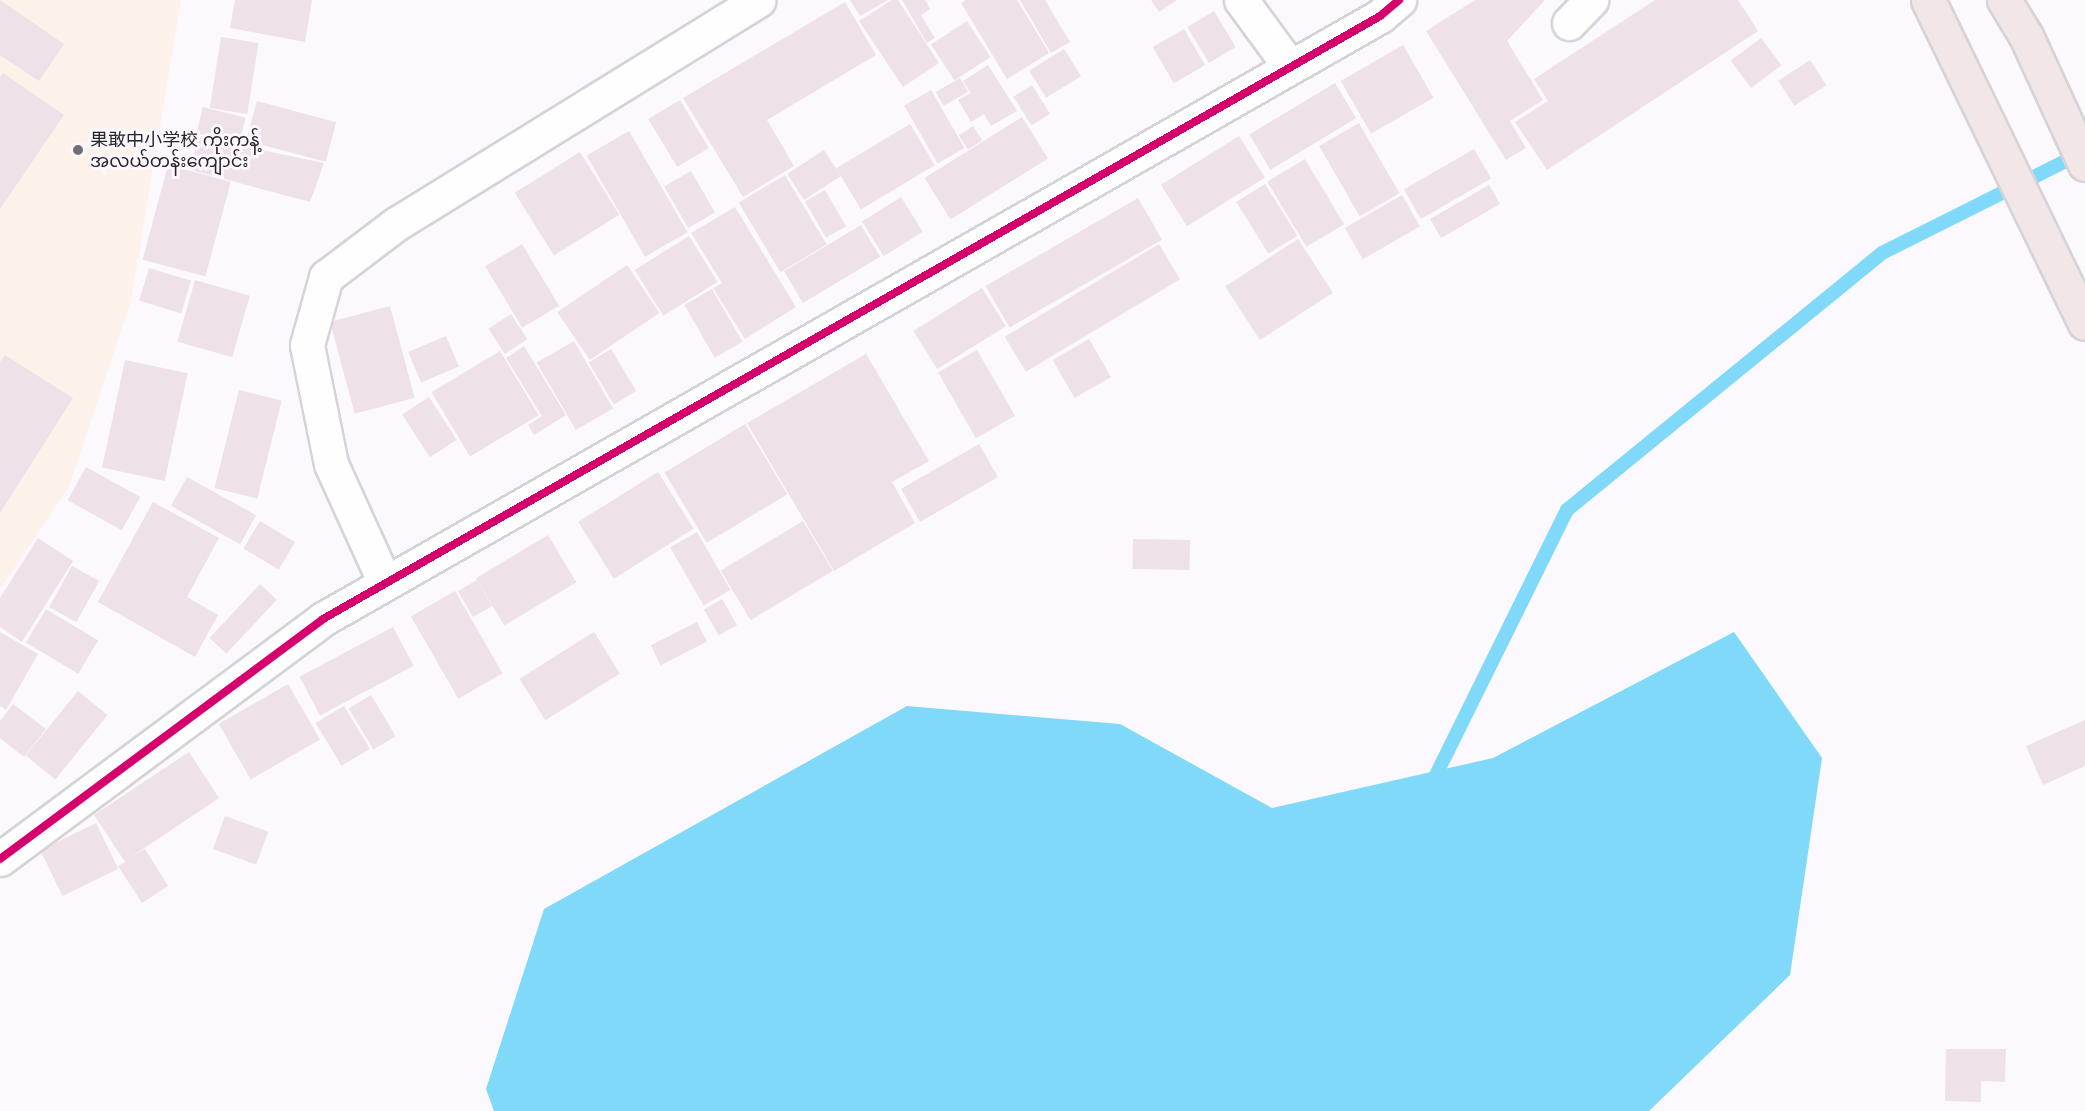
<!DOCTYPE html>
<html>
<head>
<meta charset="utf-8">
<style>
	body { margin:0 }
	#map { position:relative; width:2085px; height:1111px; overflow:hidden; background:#fbf9fd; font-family:"Open Sans","Noto Sans SC","Noto Sans Myanmar",sans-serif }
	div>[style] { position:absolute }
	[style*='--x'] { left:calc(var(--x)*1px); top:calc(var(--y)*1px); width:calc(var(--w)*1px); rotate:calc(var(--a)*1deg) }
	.education>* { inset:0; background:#fcf2ea }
	.water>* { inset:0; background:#80d9f8 }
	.stream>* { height:14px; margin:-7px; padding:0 7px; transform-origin:7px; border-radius:7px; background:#80d9f8 }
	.building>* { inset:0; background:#eee1e8; transform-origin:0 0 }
	.roads { filter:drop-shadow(2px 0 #d6d3d8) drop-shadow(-2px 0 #d6d3d8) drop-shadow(0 2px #d6d3d8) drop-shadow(0 -2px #d6d3d8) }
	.minor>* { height:33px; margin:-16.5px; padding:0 16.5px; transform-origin:16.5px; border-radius:16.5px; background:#fefeff }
	.major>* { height:33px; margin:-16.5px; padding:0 16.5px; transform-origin:16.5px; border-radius:16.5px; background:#f2e7e6 }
	.cycleway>* { height:8px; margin:-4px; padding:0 4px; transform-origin:4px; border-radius:4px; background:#d6006c }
	.dots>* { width:16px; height:16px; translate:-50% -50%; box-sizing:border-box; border:3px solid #fcf7ff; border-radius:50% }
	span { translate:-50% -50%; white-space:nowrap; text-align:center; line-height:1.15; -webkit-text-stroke:6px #fcf7ff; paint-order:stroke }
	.poi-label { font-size:18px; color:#27242a }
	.left { translate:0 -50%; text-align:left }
</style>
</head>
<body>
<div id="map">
	<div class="education">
		<i style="clip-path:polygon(0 0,181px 0,131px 301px,69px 487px,0 589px)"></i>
	</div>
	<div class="water">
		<i style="clip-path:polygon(1734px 632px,1822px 758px,1790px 975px,1649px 1111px,494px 1111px,486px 1089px,544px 909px,907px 706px,1120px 724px,1272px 808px,1493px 758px)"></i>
	</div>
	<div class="stream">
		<i style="--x:1428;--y:782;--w:7;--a:-27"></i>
		<i style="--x:1434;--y:779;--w:300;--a:-63.7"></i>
		<i style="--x:1567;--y:510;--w:407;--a:-39.2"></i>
		<i style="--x:1882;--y:253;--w:221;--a:-26.6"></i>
	</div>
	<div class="building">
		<i style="clip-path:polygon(0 0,64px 44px,39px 81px,0 55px)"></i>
		<i style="clip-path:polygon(235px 0,312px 0,305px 42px,230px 28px)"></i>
		<i style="clip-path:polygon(850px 0,888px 0,860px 16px)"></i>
		<i style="clip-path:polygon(892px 0,898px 0,939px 63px,903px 87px,859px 21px)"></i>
		<i style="clip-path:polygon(902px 0,925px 0,930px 9px,921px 15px,935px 38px,927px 43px)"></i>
		<i style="clip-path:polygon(966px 0,1017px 0,1049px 53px,1007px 79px,961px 3px)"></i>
		<i style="clip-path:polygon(1020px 0,1045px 0,1070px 42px,1051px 53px)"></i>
		<i style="clip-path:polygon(1151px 0,1177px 0,1159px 12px)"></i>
		<i style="clip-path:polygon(1475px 0,1545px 0,1507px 41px,1543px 100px,1510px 121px,1526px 148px,1506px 160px,1426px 31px)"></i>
		<i style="clip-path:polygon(1655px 0,1738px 0,1758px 31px,1547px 170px,1515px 122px,1548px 101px,1534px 79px)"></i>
		<i style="clip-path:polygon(845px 2px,876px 55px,767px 120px,794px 166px,743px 197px,683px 98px)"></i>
		<i style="left:1214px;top:11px;width:42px;height:31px;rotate:59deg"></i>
		<i style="left:967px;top:21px;width:43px;height:43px;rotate:57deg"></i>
		<i style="left:1184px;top:29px;width:42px;height:36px;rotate:60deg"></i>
		<i style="left:221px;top:37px;width:38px;height:72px;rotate:9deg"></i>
		<i style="left:1761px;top:38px;width:34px;height:38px;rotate:53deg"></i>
		<i style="left:1403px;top:45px;width:61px;height:72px;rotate:60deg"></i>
		<i style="left:1064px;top:49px;width:32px;height:41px;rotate:58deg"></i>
		<i style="left:1810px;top:60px;width:30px;height:38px;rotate:57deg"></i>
		<i style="clip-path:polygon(988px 65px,1017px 111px,991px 126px,984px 114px,971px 122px,958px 100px,971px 93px,963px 81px)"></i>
		<i style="clip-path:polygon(3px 73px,64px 115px,0 209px,0 77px)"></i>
		<i style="left:960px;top:78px;width:16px;height:28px;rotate:60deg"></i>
		<i style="left:1335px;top:83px;width:41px;height:100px;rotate:59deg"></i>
		<i style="left:1032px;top:85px;width:34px;height:22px;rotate:58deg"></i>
		<i style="left:931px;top:90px;width:67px;height:31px;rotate:60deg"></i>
		<i style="left:680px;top:100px;width:56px;height:37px;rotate:59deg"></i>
		<i style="left:257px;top:101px;width:82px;height:41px;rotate:15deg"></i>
		<i style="left:203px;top:107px;width:44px;height:27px;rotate:14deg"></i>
		<i style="left:1022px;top:117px;width:49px;height:115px;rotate:58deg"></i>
		<i style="left:1359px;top:123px;width:81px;height:46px;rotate:60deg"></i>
		<i style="left:910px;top:124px;width:48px;height:86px;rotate:59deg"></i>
		<i style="left:973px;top:126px;width:17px;height:17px;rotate:57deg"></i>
		<i style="left:629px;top:131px;width:117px;height:49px;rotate:60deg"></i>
		<i style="left:1239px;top:136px;width:49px;height:92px;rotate:58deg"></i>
		<i style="clip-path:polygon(198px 137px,324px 163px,310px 202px,191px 170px)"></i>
		<i style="left:1474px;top:149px;width:34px;height:81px;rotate:60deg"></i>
		<i style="left:824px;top:150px;width:31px;height:44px;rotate:57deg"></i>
		<i style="left:580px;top:152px;width:74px;height:77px;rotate:58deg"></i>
		<i style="left:1305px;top:159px;width:76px;height:44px;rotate:59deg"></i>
		<i style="left:168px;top:165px;width:65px;height:98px;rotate:15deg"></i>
		<i style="left:691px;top:171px;width:48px;height:31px;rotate:60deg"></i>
		<i style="left:785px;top:175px;width:81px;height:54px;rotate:59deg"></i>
		<i style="left:1265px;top:184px;width:61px;height:34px;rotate:58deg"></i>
		<i style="left:1489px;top:185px;width:22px;height:68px;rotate:60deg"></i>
		<i style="left:825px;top:190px;width:42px;height:23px;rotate:60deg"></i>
		<i style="left:1402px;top:195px;width:36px;height:66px;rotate:60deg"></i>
		<i style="left:901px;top:197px;width:41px;height:46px;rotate:58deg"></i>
		<i style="left:1138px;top:198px;width:48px;height:176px;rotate:60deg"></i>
		<i style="clip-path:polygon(735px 207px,796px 307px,745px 339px,713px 288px,722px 283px,691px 233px)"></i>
		<i style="left:861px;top:225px;width:37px;height:90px;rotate:59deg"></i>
		<i style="left:689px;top:236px;width:54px;height:64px;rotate:58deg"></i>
		<i style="left:1298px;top:239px;width:64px;height:87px;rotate:57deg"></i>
		<i style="left:522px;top:244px;width:72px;height:43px;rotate:59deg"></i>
		<i style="left:1159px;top:244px;width:41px;height:180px;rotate:59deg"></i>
		<i style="left:627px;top:265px;width:58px;height:84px;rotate:56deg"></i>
		<i style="left:149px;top:268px;width:44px;height:34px;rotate:17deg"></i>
		<i style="left:195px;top:280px;width:57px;height:64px;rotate:16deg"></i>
		<i style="left:982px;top:288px;width:45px;height:81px;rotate:58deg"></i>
		<i style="left:712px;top:289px;width:61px;height:32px;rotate:60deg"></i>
		<i style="left:390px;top:306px;width:95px;height:62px;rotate:75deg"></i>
		<i style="left:511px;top:314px;width:30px;height:27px;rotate:57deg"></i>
		<i style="left:446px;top:336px;width:33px;height:41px;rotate:67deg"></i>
		<i style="left:1089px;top:339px;width:44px;height:42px;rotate:60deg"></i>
		<i style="left:574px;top:341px;width:78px;height:43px;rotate:60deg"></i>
		<i style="clip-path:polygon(524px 346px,566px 415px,534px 435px,528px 425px,542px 416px,506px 358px)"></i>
		<i style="left:611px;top:349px;width:49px;height:26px;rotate:59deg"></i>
		<i style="left:977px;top:350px;width:76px;height:45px;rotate:60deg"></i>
		<i style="left:500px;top:351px;width:75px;height:80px;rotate:59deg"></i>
		<i style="clip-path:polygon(866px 354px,929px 461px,892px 482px,915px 523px,834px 571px,747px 423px)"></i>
		<i style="clip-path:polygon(5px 355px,73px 398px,0 513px,0 362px)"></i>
		<i style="left:125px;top:360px;width:64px;height:110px;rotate:12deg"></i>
		<i style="left:239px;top:390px;width:44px;height:101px;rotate:14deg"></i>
		<i style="left:429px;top:397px;width:51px;height:32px;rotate:57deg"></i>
		<i style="left:745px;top:424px;width:82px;height:94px;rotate:59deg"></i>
		<i style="left:979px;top:444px;width:38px;height:90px;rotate:60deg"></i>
		<i style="left:86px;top:467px;width:62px;height:38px;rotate:29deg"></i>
		<i style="left:658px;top:472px;width:67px;height:94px;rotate:58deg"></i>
		<i style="left:187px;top:477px;width:79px;height:33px;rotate:29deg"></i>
		<i style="clip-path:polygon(153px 502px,219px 538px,187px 597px,218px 615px,195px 657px,98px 602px)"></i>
		<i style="left:260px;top:521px;width:41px;height:32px;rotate:31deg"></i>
		<i style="left:803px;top:521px;width:58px;height:96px;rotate:59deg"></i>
		<i style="left:697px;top:532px;width:67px;height:31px;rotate:60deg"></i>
		<i style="left:548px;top:535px;width:55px;height:84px;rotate:59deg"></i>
		<i style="clip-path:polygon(38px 538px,73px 561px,22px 642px,0 627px,0 598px)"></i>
		<i style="left:1133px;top:539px;width:57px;height:30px;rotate:1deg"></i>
		<i style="left:72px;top:566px;width:31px;height:47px;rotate:29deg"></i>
		<i style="left:477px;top:580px;width:30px;height:22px;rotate:60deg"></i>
		<i style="left:260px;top:584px;width:23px;height:74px;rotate:43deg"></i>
		<i style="left:455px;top:591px;width:95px;height:51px;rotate:60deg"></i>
		<i style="left:722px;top:599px;width:30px;height:21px;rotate:60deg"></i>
		<i style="left:46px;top:609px;width:61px;height:39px;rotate:31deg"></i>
		<i style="left:697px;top:622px;width:22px;height:52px;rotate:63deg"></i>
		<i style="left:393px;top:627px;width:44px;height:106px;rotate:62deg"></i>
		<i style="clip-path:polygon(0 632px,38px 654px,6px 710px,0 706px)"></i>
		<i style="left:594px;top:632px;width:49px;height:88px;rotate:58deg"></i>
		<i style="left:288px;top:684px;width:64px;height:80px;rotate:60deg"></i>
		<i style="left:78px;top:691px;width:38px;height:83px;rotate:39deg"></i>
		<i style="left:371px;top:695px;width:48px;height:26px;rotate:59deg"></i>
		<i style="clip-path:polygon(13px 704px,46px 729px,24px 757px,0 738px,0 721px)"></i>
		<i style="left:344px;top:706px;width:50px;height:33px;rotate:59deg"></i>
		<i style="clip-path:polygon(2085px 720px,2085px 766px,2043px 785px,2026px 746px)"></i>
		<i style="clip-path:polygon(189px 752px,219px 798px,131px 857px,145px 849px,168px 886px,142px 903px,118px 866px,125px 862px,94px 815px)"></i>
		<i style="left:225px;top:816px;width:46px;height:35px;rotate:20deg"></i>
		<i style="left:96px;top:823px;width:51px;height:62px;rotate:64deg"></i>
		<i style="clip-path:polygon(1946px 1049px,2006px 1049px,2005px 1082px,1981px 1081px,1981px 1102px,1945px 1101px)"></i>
	</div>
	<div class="roads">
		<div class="minor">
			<i style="--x:1241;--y:0;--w:83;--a:53.8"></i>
			<i style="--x:1569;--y:23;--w:32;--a:-46"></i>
			<i style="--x:385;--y:583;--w:131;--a:-114.4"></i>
			<i style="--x:331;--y:464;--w:121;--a:-101.4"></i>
			<i style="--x:307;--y:345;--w:71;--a:-74.4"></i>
			<i style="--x:326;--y:277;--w:88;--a:-37.1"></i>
			<i style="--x:396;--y:224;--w:426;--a:-31.7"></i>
			<i style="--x:0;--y:859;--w:402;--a:-36.6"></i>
			<i style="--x:323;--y:619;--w:1217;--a:-29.7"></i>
			<i style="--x:1380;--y:16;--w:25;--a:-40"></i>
		</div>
		<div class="major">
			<i style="--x:1928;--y:0;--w:359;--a:64.1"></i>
			<i style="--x:2004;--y:0;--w:42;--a:58.6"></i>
			<i style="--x:2026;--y:36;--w:141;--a:65.3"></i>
		</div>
	</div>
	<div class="cycleway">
		<i style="--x:0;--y:859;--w:402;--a:-36.6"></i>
		<i style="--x:323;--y:619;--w:1217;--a:-29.7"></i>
		<i style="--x:1380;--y:16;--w:25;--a:-40"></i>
	</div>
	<div class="dots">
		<i style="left:78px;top:150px;background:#716f74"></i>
	</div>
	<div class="poi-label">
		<span class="left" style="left:90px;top:150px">果敢中小学校 ကိုးကန့်<br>အလယ်တန်းကျောင်း</span>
	</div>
</div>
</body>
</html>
